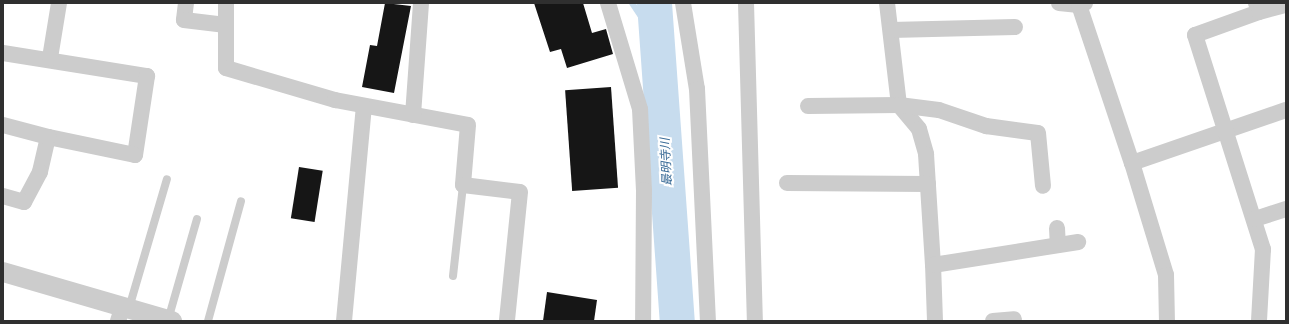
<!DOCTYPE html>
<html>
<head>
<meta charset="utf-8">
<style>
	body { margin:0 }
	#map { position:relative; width:1289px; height:324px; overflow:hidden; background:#fff; font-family:Montserrat,"Noto Sans JP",sans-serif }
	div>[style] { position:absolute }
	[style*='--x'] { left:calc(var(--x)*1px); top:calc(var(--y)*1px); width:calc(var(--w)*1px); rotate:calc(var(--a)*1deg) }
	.stream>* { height:6px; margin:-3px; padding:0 3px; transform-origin:3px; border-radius:3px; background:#c7dcee }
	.river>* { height:35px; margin:-17.5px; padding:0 17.5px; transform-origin:17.5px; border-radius:17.5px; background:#c7dcee }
	.building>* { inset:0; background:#161616; transform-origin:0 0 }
	.service>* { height:8px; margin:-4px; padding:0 4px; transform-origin:4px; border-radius:4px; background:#ccc }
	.minor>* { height:16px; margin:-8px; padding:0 8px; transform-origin:8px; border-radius:8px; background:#ccc }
	.tertiary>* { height:20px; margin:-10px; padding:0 10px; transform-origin:10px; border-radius:10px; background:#ccc }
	span { translate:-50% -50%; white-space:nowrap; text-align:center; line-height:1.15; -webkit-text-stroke:4px #fff; paint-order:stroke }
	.water-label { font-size:12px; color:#386a96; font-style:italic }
	.frame { position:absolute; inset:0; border:4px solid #2f2f2f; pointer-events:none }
</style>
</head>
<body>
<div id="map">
	<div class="stream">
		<i style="--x:632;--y:3;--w:50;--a:56.3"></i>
	</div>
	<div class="river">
		<i style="--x:654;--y:3;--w:319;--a:85.9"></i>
	</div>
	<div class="building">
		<i style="clip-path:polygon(385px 3px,411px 6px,394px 93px,362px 87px,370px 45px,377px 46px)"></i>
		<i style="clip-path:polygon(534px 3px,583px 3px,592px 33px,606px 29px,613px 54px,567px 68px,561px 49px,550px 52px)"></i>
		<i style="left:611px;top:87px;width:101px;height:46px;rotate:86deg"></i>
		<i style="left:299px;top:167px;width:24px;height:52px;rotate:9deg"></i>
		<i style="clip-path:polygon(547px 292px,597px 300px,594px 321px,543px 321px)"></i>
	</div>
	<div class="service">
		<i style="--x:453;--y:276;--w:92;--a:-83.7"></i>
		<i style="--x:129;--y:308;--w:134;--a:-73.6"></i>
		<i style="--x:168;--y:320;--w:105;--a:-74"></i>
		<i style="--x:208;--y:321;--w:124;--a:-74.6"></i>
	</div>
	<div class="minor">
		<i style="--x:186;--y:3;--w:17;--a:97"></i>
		<i style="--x:184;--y:20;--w:42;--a:6.8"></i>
		<i style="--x:226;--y:3;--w:65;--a:90"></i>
		<i style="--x:226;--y:68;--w:114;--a:16.4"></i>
		<i style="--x:335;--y:100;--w:135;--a:10.6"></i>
		<i style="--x:468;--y:125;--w:60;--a:94.8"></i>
		<i style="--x:463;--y:185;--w:57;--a:7"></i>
		<i style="--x:520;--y:192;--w:130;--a:95.8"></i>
		<i style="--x:608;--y:3;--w:111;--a:73.2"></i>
		<i style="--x:640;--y:109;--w:81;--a:87.2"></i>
		<i style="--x:644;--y:190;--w:131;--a:90.4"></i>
		<i style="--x:683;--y:3;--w:87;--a:80.8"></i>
		<i style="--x:697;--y:89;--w:232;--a:87.3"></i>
		<i style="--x:746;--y:3;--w:318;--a:88.4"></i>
		<i style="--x:887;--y:3;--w:103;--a:83.3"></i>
		<i style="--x:899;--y:105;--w:31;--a:50"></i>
		<i style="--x:919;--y:129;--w:26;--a:74"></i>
		<i style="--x:926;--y:154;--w:111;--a:86.4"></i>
		<i style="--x:1059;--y:3;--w:20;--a:6"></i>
		<i style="--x:1085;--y:3;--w:6;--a:162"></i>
		<i style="--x:1079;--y:5;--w:167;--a:71.5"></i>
		<i style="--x:1132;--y:163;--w:163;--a:-19"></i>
		<i style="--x:1256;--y:3;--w:9;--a:72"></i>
		<i style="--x:1259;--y:12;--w:68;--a:160.2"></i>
		<i style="--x:1195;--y:35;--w:225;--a:72.4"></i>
		<i style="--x:1263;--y:249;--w:72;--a:93.2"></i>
		<i style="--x:1259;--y:12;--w:28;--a:-15"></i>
		<i style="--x:891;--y:30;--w:124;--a:-1.4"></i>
		<i style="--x:3;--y:53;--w:146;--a:9.1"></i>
		<i style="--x:147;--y:76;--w:80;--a:98.6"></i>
		<i style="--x:135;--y:155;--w:89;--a:-168.3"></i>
		<i style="--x:48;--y:137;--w:36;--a:103"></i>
		<i style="--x:40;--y:172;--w:34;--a:118"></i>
		<i style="--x:24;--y:202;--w:22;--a:-164"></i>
		<i style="--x:50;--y:58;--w:56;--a:-80.7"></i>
		<i style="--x:808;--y:106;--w:91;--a:-0.6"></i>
		<i style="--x:899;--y:105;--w:40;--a:7.1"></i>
		<i style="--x:939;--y:110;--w:50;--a:18.8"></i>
		<i style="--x:986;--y:126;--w:52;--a:7.7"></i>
		<i style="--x:1038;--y:133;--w:53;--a:84.6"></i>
		<i style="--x:413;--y:115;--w:112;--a:-85.9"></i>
		<i style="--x:3;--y:125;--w:47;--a:14.9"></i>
		<i style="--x:1132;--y:163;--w:117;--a:73.1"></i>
		<i style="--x:1166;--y:275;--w:46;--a:88.8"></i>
		<i style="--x:787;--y:183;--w:141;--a:0.4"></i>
		<i style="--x:1255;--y:219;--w:33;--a:-18"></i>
		<i style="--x:1057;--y:228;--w:17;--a:87"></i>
		<i style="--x:118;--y:321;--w:16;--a:-72"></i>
		<i style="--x:344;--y:321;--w:215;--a:-84.7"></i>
		<i style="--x:935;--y:321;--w:56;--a:-92"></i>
		<i style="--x:933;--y:265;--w:147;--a:-9"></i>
		<i style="--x:993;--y:321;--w:21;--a:-5"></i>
	</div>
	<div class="tertiary">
		<i style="--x:3;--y:272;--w:176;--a:16.2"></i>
	</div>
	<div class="water-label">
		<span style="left:666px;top:162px;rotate:-93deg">最明寺川</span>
	</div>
	<div class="frame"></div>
</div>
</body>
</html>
